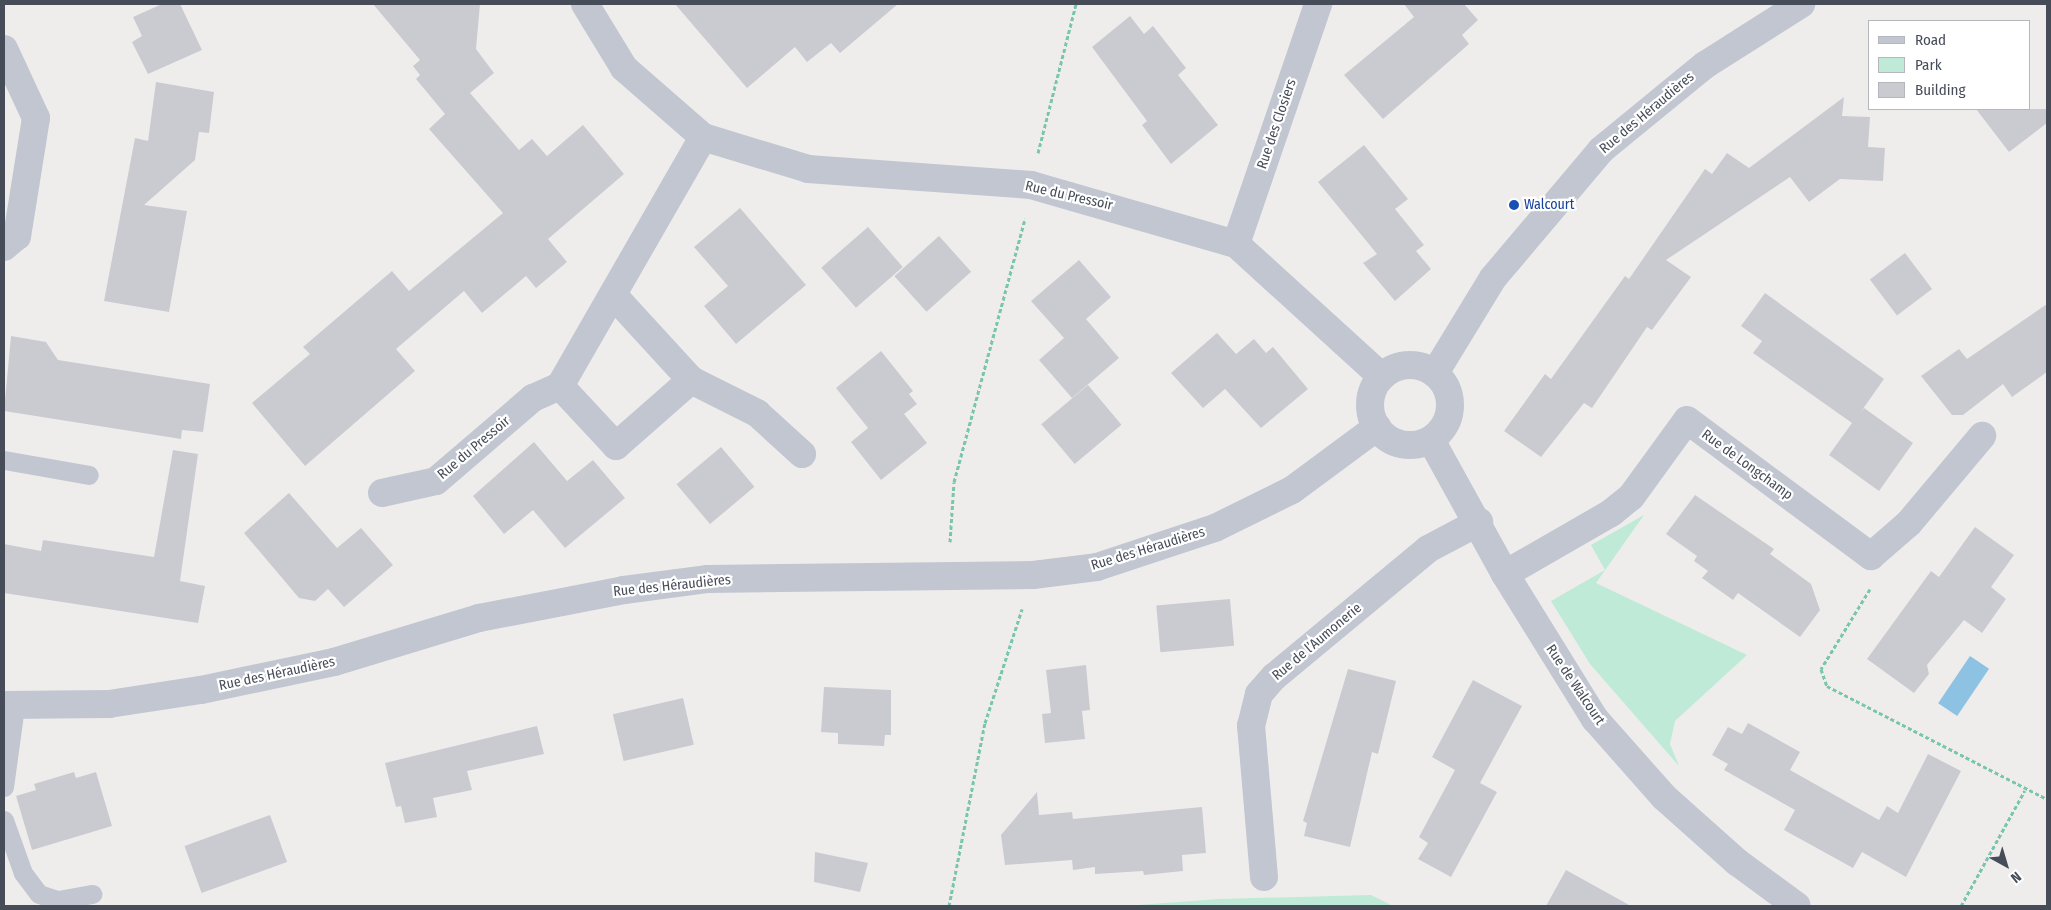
<!DOCTYPE html>
<html>
<head>
<meta charset="utf-8">
<style>
	body { margin:0 }
	#map { position:relative; width:2051px; height:910px; overflow:hidden; background:#efedec; font-family:"Fira Sans Condensed",sans-serif }
	div>[style] { position:absolute }
	[style*='--x'] { left:calc(var(--x)*1px); top:calc(var(--y)*1px); width:calc(var(--w)*1px); rotate:calc(var(--a)*1deg) }
	.green>* { inset:0; background:#beead7 }
	.water>* { inset:0; background:#8ec2e3; transform-origin:0 0 }
	.building>* { inset:0; background:#cacbd1; transform-origin:0 0 }
	.path>* { height:3px; margin-top:-1.5px; transform-origin:0; background:repeating-linear-gradient(90deg,#79c5ad 0 4px,transparent 0 6.5px) }
	.service>* { height:19px; margin:-9.5px; padding:0 9.5px; transform-origin:9.5px; border-radius:9.5px; background:#c1c6d1 }
	.minor>* { height:28px; margin:-14px; padding:0 14px; transform-origin:14px; border-radius:14px; background:#c1c6d1 }
	.tertiary>* { height:28px; margin:-14px; padding:0 14px; transform-origin:14px; border-radius:14px; background:#c1c6d1 }
	.tertiary>.ring { margin:-14px; padding:0; box-sizing:content-box; background:none; border:28px solid #c1c6d1; border-radius:50% }
	.dots>* { width:14px; height:14px; translate:-50% -50%; box-sizing:border-box; border:2px solid #fff; border-radius:50% }
	span { translate:-50% -50%; white-space:nowrap; text-align:center; line-height:1.15; -webkit-text-stroke:4.5px #fff; paint-order:stroke }
	.street-label { font-size:14px; color:#464c58 }
	.transit-label { font-size:14px; color:#164399 }
	.left { translate:0 -50%; text-align:left }
	.frame { position:absolute; inset:0; border:5px solid #464c58; pointer-events:none }
	.legend { position:absolute; left:1868px; top:20px; width:162px; height:90px; box-sizing:border-box; background:#fff; border:1px solid #b5b7bc; margin:0; padding:6px 9px; list-style:none; font-size:15px; color:#464c58 }
	.legend li { display:flex; align-items:center; gap:10px; height:25px }
	.legend b { width:25px; border:1px solid #b5b7bc }
	.north { position:absolute; left:1981px; top:840px; width:50px; height:50px; -webkit-text-stroke:4px #fff; paint-order:stroke; rotate:141deg; font-size:14px; font-weight:700; line-height:20px; text-align:center; color:#464c58 }
	.north::after { content:''; display:block; margin:auto; width:18px; height:22px; background:#464c58; clip-path:polygon(50% 0,100% 100%,50% 72%,0 100%) }
</style>
</head>
<body>
<div id="map">
	<div class="green">
		<i style="clip-path:polygon(1644px 515px,1596px 583px,1747px 655px,1675px 721px,1670px 744px,1679px 766px,1590px 664px,1551px 601px,1605px 570px,1591px 545px)"></i>
		<i style="clip-path:polygon(1371px 895px,1393px 906px,1124px 906px,1219px 899px)"></i>
	</div>
	<div class="water">
		<i style="left:1970px;top:656px;width:23px;height:57px;rotate:34deg"></i>
	</div>
	<div class="building">
		<i style="clip-path:polygon(162px 4px,180px 4px,202px 50px,148px 74px,132px 42px,142px 36px,133px 17px)"></i>
		<i style="clip-path:polygon(373px 4px,480px 4px,476px 49px,494px 73px,470px 93px,519px 150px,532px 139px,547px 156px,583px 125px,624px 174px,548px 239px,567px 262px,536px 288px,526px 276px,482px 313px,464px 291px,396px 349px,415px 371px,305px 466px,252px 403px,310px 354px,303px 347px,392px 271px,409px 291px,503px 213px,429px 129px,445px 114px,416px 79px,420px 75px,413px 66px,420px 60px)"></i>
		<i style="clip-path:polygon(675px 4px,898px 4px,840px 53px,831px 43px,807px 62px,795px 47px,747px 88px)"></i>
		<i style="clip-path:polygon(1404px 4px,1464px 4px,1478px 20px,1462px 35px,1469px 44px,1383px 119px,1344px 75px,1414px 17px)"></i>
		<i style="clip-path:polygon(1130px 16px,1144px 34px,1153px 26px,1186px 68px,1178px 75px,1218px 125px,1171px 164px,1142px 125px,1147px 121px,1092px 47px)"></i>
		<i style="clip-path:polygon(156px 82px,214px 92px,209px 133px,199px 132px,195px 160px,144px 205px,187px 211px,169px 312px,104px 301px,135px 138px,148px 141px)"></i>
		<i style="clip-path:polygon(1844px 97px,1842px 116px,1870px 117px,1868px 147px,1885px 148px,1883px 181px,1840px 179px,1809px 202px,1790px 177px,1666px 260px,1691px 277px,1652px 330px,1647px 327px,1592px 408px,1584px 403px,1541px 457px,1504px 431px,1545px 374px,1551px 379px,1625px 276px,1629px 279px,1705px 169px,1712px 174px,1727px 153px,1749px 168px)"></i>
		<i style="clip-path:polygon(1976px 109px,2047px 109px,2047px 123px,2009px 152px)"></i>
		<i style="clip-path:polygon(1364px 145px,1408px 199px,1395px 209px,1424px 245px,1416px 251px,1431px 269px,1395px 301px,1363px 263px,1377px 254px,1318px 182px)"></i>
		<i style="clip-path:polygon(740px 208px,806px 285px,736px 344px,704px 306px,728px 286px,694px 247px)"></i>
		<i style="left:868px;top:227px;width:53px;height:62px;rotate:49deg"></i>
		<i style="left:939px;top:236px;width:48px;height:60px;rotate:48deg"></i>
		<i style="left:1905px;top:253px;width:45px;height:44px;rotate:53deg"></i>
		<i style="clip-path:polygon(1079px 260px,1111px 297px,1086px 319px,1119px 358px,1072px 398px,1039px 360px,1064px 338px,1031px 301px)"></i>
		<i style="clip-path:polygon(1765px 293px,1884px 379px,1860px 413px,1864px 408px,1913px 443px,1879px 491px,1829px 455px,1852px 423px,1753px 353px,1762px 341px,1741px 326px)"></i>
		<i style="clip-path:polygon(2047px 304px,2047px 372px,2012px 397px,2003px 384px,1963px 415px,1952px 415px,1921px 376px,1959px 349px,1967px 359px)"></i>
		<i style="clip-path:polygon(1217px 333px,1236px 354px,1254px 339px,1266px 353px,1273px 347px,1308px 389px,1261px 428px,1225px 389px,1203px 408px,1171px 373px)"></i>
		<i style="clip-path:polygon(11px 336px,46px 342px,58px 360px,210px 384px,203px 432px,182px 430px,181px 439px,4px 411px)"></i>
		<i style="clip-path:polygon(881px 351px,913px 391px,909px 394px,917px 404px,904px 414px,927px 443px,881px 480px,851px 442px,868px 428px,836px 388px)"></i>
		<i style="left:1088px;top:385px;width:52px;height:61px;rotate:50deg"></i>
		<i style="clip-path:polygon(534px 442px,567px 481px,593px 460px,625px 498px,565px 548px,533px 510px,504px 534px,473px 496px)"></i>
		<i style="left:721px;top:447px;width:52px;height:58px;rotate:50deg"></i>
		<i style="clip-path:polygon(173px 450px,198px 454px,180px 581px,205px 586px,198px 623px,4px 593px,4px 544px,41px 551px,43px 540px,154px 557px)"></i>
		<i style="clip-path:polygon(289px 493px,337px 548px,361px 528px,393px 565px,344px 607px,328px 589px,315px 601px,299px 598px,244px 533px)"></i>
		<i style="clip-path:polygon(1695px 495px,1774px 549px,1770px 554px,1811px 584px,1820px 610px,1800px 637px,1738px 593px,1733px 600px,1702px 578px,1708px 571px,1694px 561px,1697px 556px,1666px 534px)"></i>
		<i style="clip-path:polygon(1975px 527px,2014px 555px,1991px 587px,2006px 599px,1982px 633px,1964px 620px,1927px 665px,1929px 674px,1914px 693px,1867px 659px,1931px 571px,1939px 577px)"></i>
		<i style="left:1230px;top:599px;width:47px;height:74px;rotate:85deg"></i>
		<i style="clip-path:polygon(1086px 665px,1090px 710px,1082px 711px,1085px 739px,1045px 743px,1042px 714px,1051px 713px,1046px 670px)"></i>
		<i style="clip-path:polygon(1348px 669px,1396px 681px,1378px 754px,1372px 752px,1350px 847px,1304px 836px,1307px 823px,1303px 821px)"></i>
		<i style="clip-path:polygon(1473px 680px,1522px 706px,1480px 783px,1497px 792px,1451px 877px,1418px 859px,1428px 843px,1419px 837px,1455px 770px,1432px 757px)"></i>
		<i style="clip-path:polygon(824px 687px,891px 690px,891px 735px,885px 735px,884px 746px,838px 744px,838px 733px,821px 732px)"></i>
		<i style="left:683px;top:698px;width:48px;height:72px;rotate:77deg"></i>
		<i style="clip-path:polygon(1748px 723px,1800px 752px,1790px 770px,1879px 820px,1887px 806px,1898px 813px,1928px 754px,1961px 771px,1906px 877px,1862px 852px,1853px 868px,1784px 830px,1795px 810px,1724px 770px,1728px 764px,1712px 755px,1728px 727px,1742px 734px)"></i>
		<i style="clip-path:polygon(537px 726px,544px 754px,467px 771px,472px 790px,433px 798px,437px 817px,405px 823px,401px 806px,396px 807px,385px 763px)"></i>
		<i style="clip-path:polygon(74px 772px,76px 778px,96px 772px,112px 826px,32px 850px,16px 796px,36px 790px,34px 784px)"></i>
		<i style="clip-path:polygon(1037px 792px,1039px 815px,1072px 812px,1073px 819px,1202px 807px,1206px 853px,1182px 855px,1183px 871px,1144px 875px,1143px 871px,1095px 874px,1095px 867px,1073px 870px,1072px 860px,1005px 865px,1001px 835px)"></i>
		<i style="left:270px;top:815px;width:50px;height:91px;rotate:70deg"></i>
		<i style="clip-path:polygon(815px 852px,868px 863px,860px 892px,814px 882px)"></i>
		<i style="clip-path:polygon(1566px 870px,1631px 906px,1546px 906px)"></i>
	</div>
	<div class="path">
		<i style="--x:1038;--y:153;--w:154;--a:-75.7"></i>
		<i style="--x:950;--y:542;--w:60;--a:-86.2"></i>
		<i style="--x:954;--y:482;--w:273;--a:-74.9"></i>
		<i style="--x:1870;--y:589;--w:94;--a:121.5"></i>
		<i style="--x:1821;--y:669;--w:18;--a:71"></i>
		<i style="--x:1827;--y:686;--w:247;--a:27.2"></i>
		<i style="--x:949;--y:906;--w:187;--a:-78.9"></i>
		<i style="--x:985;--y:723;--w:120;--a:-72"></i>
		<i style="--x:1961;--y:906;--w:132;--a:-61.1"></i>
	</div>
	<div class="service">
		<i style="--x:4;--y:460;--w:86;--a:10"></i>
		<i style="--x:4;--y:787;--w:81;--a:-82.2"></i>
		<i style="--x:4;--y:820;--w:56;--a:70.3"></i>
		<i style="--x:23;--y:873;--w:26;--a:53"></i>
		<i style="--x:39;--y:894;--w:20;--a:18"></i>
		<i style="--x:58;--y:900;--w:35;--a:-10"></i>
	</div>
	<div class="minor">
		<i style="--x:585;--y:4;--w:75;--a:58.6"></i>
		<i style="--x:624;--y:68;--w:105;--a:41.1"></i>
		<i style="--x:703;--y:137;--w:110;--a:16.9"></i>
		<i style="--x:808;--y:169;--w:224;--a:4.1"></i>
		<i style="--x:1031;--y:185;--w:213;--a:16.1"></i>
		<i style="--x:1236;--y:244;--w:197;--a:42.3"></i>
		<i style="--x:4;--y:49;--w:76;--a:65.1"></i>
		<i style="--x:36;--y:118;--w:120;--a:99.1"></i>
		<i style="--x:17;--y:236;--w:17;--a:140"></i>
		<i style="--x:1236;--y:244;--w:254;--a:-71.1"></i>
		<i style="--x:615;--y:297;--w:113;--a:47.5"></i>
		<i style="--x:691;--y:380;--w:100;--a:138.7"></i>
		<i style="--x:616;--y:446;--w:82;--a:-133"></i>
		<i style="--x:560;--y:386;--w:287;--a:-60.1"></i>
		<i style="--x:691;--y:380;--w:74;--a:26.6"></i>
		<i style="--x:757;--y:413;--w:61;--a:42.3"></i>
		<i style="--x:1431;--y:440;--w:153;--a:61.1"></i>
		<i style="--x:1505;--y:574;--w:171;--a:58.2"></i>
		<i style="--x:1595;--y:719;--w:104;--a:48.5"></i>
		<i style="--x:1664;--y:797;--w:98;--a:41.7"></i>
		<i style="--x:1737;--y:862;--w:74;--a:36.3"></i>
		<i style="--x:382;--y:493;--w:55;--a:-12.5"></i>
		<i style="--x:436;--y:481;--w:128;--a:-40.6"></i>
		<i style="--x:533;--y:398;--w:30;--a:-24"></i>
		<i style="--x:1505;--y:574;--w:122;--a:-29.9"></i>
		<i style="--x:1611;--y:513;--w:26;--a:-39"></i>
		<i style="--x:1631;--y:497;--w:95;--a:-54"></i>
		<i style="--x:1687;--y:420;--w:229;--a:36.5"></i>
		<i style="--x:1871;--y:556;--w:50;--a:-41"></i>
		<i style="--x:1909;--y:523;--w:114;--a:-50"></i>
		<i style="--x:1264;--y:877;--w:152;--a:-94.9"></i>
		<i style="--x:1251;--y:726;--w:33;--a:-76"></i>
		<i style="--x:1259;--y:694;--w:23;--a:-49"></i>
		<i style="--x:1274;--y:677;--w:200;--a:-39.7"></i>
		<i style="--x:1428;--y:549;--w:58;--a:-27.9"></i>
	</div>
	<div class="tertiary">
		<i class="ring" style="left:1370px;top:365px;width:52px;height:52px"></i>
		<i style="--x:1435;--y:373;--w:111;--a:-58.6"></i>
		<i style="--x:1493;--y:278;--w:167;--a:-49.8"></i>
		<i style="--x:1601;--y:150;--w:134;--a:-39.3"></i>
		<i style="--x:1705;--y:65;--w:114;--a:-32.4"></i>
		<i style="--x:4;--y:705;--w:105;--a:-0.5"></i>
		<i style="--x:109;--y:704;--w:93;--a:-8.7"></i>
		<i style="--x:201;--y:690;--w:136;--a:-11.9"></i>
		<i style="--x:334;--y:662;--w:152;--a:-16.9"></i>
		<i style="--x:479;--y:618;--w:148;--a:-10.9"></i>
		<i style="--x:624;--y:590;--w:85;--a:-7.5"></i>
		<i style="--x:708;--y:579;--w:325;--a:-0.7"></i>
		<i style="--x:1033;--y:575;--w:64;--a:-7.1"></i>
		<i style="--x:1097;--y:567;--w:124;--a:-18.3"></i>
		<i style="--x:1215;--y:528;--w:86;--a:-26.3"></i>
		<i style="--x:1292;--y:490;--w:106;--a:-36.5"></i>
	</div>
	<div class="dots">
		<i style="left:1514px;top:205px;background:#1a4fb4"></i>
	</div>
	<div class="street-label">
		<span style="left:1647px;top:113px;rotate:-40deg">Rue des Héraudières</span>
		<span style="left:1277px;top:124px;rotate:-71deg">Rue des Closiers</span>
		<span style="left:1069px;top:196px;rotate:13deg">Rue du Pressoir</span>
		<span style="left:474px;top:448px;rotate:-40deg">Rue du Pressoir</span>
		<span style="left:1747px;top:465px;rotate:36deg">Rue de Longchamp</span>
		<span style="left:1148px;top:549px;rotate:-17deg">Rue des Héraudières</span>
		<span style="left:672px;top:586px;rotate:-6deg">Rue des Héraudières</span>
		<span style="left:1317px;top:642px;rotate:-40deg">Rue de l’Aumonerie</span>
		<span style="left:277px;top:674px;rotate:-12deg">Rue des Héraudières</span>
		<span style="left:1575px;top:685px;rotate:56deg">Rue de Walcourt</span>
	</div>
	<div class="transit-label">
		<span class="left" style="left:1524px;top:205px">Walcourt</span>
	</div>
	<div class="frame"></div>
	<ul class="legend">
	<li><b style="height:6px;background:#c1c6d1"></b>Road</li>
	<li><b style="height:14px;background:#beead7"></b>Park</li>
	<li><b style="height:14px;background:#cacbd1"></b>Building</li>
	</ul>
	<div class="north">N</div>
</div>
</body>
</html>
